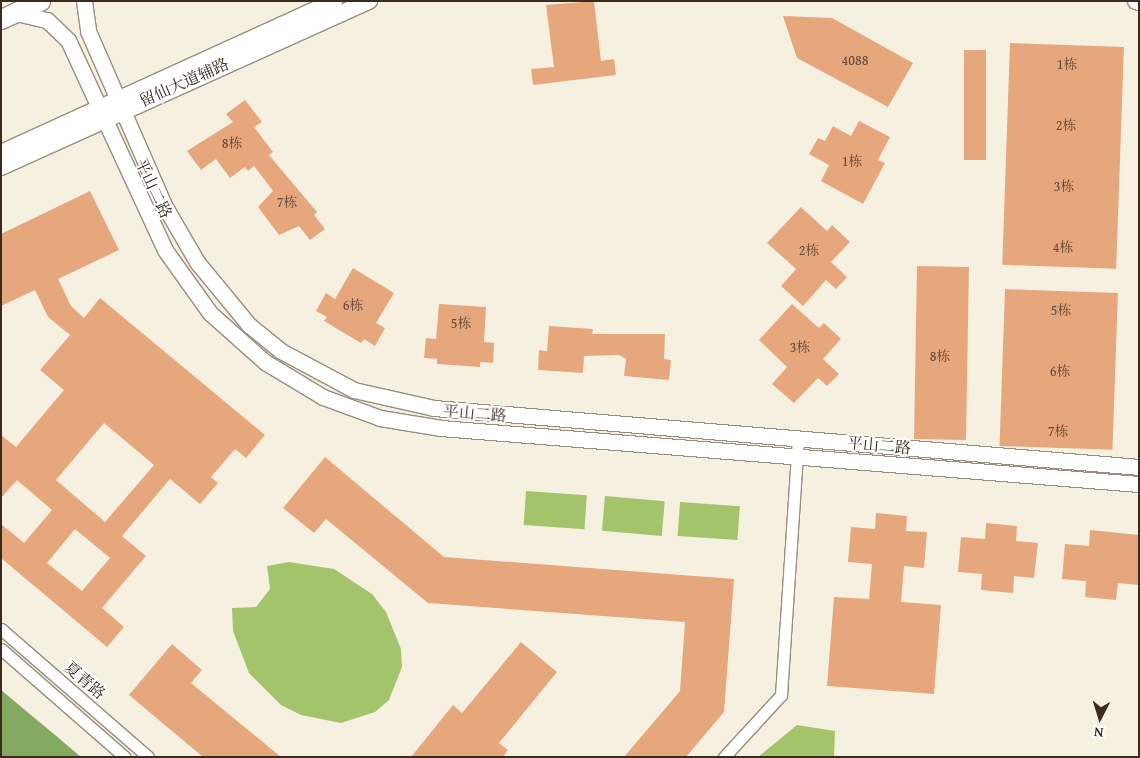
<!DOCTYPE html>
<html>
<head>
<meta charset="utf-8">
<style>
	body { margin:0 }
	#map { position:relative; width:1140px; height:758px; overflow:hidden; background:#f6f0e0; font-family:"Gentium Book Plus","Noto Serif SC",serif }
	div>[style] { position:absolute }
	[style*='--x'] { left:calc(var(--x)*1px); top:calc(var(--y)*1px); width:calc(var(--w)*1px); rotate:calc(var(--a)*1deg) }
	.green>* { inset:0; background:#a4c46c; transform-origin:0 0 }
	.forest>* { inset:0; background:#83aa60 }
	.building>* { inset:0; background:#e7a77d; transform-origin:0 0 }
	.roads { filter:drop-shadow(1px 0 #988d7f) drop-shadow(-1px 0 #988d7f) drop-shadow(0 1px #988d7f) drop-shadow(0 -1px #988d7f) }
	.minor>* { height:11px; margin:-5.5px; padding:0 5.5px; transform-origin:5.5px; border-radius:5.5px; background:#fff }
	.tertiary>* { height:15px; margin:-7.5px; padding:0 7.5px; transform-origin:7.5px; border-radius:7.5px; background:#fff }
	.secondary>* { height:16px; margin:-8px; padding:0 8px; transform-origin:8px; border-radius:8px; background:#fff }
	.primary>* { height:19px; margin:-9.5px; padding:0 9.5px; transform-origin:9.5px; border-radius:9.5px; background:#fff }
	span { translate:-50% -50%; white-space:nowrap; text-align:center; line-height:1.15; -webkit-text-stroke:4px #fff; paint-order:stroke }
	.number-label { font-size:14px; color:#664936 }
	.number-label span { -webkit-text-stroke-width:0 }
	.street-label { font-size:16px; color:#3b2a1e }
	.frame { position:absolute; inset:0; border:2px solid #3b2a1e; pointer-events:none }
	.north { position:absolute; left:1075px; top:693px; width:50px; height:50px; -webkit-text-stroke:4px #fff; paint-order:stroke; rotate:185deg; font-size:14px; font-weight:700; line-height:20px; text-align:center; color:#3b2a1e }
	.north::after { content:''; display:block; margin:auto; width:18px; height:22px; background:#3b2a1e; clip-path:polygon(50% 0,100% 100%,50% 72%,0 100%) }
</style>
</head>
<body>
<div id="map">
	<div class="green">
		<i style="left:526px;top:491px;width:61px;height:34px;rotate:4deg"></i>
		<i style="left:605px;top:496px;width:60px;height:35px;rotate:5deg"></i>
		<i style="left:680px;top:502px;width:60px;height:34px;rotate:4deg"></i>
		<i style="clip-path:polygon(289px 562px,334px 569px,372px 594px,386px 612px,401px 649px,402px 667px,389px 700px,375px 712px,341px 723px,301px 715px,281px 705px,249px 673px,233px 631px,232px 608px,256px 607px,270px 589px,267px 566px)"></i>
		<i style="clip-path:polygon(797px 725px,835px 731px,834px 757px,758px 757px)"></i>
	</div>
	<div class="forest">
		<i style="clip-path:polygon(1px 690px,55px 735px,81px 757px,1px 757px)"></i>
	</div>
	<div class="building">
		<i style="clip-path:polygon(594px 1px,601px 61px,614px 59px,616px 75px,533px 85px,531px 69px,554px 67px,546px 5px)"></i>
		<i style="clip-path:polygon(783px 16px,832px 18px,913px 63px,888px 107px,797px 58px)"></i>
		<i style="left:1010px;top:43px;width:114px;height:222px;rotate:2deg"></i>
		<i style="left:964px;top:50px;width:22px;height:110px"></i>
		<i style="clip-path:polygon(245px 100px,262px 122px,254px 127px,273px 152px,269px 155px,317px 212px,314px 215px,325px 229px,310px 240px,299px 226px,279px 235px,258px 207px,273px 191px,254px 166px,248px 171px,245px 167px,230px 178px,216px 159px,201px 170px,187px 151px,233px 122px,226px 114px)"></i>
		<i style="clip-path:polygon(859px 121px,890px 137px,878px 160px,885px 163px,863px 204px,821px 181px,829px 165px,809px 154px,818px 138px,825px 141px,833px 126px,851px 136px)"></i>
		<i style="clip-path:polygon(evenodd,90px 191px,119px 250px,58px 279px,71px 306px,84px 318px,100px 298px,265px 435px,246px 458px,235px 449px,211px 477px,218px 483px,200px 504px,170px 479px,122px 536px,146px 556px,102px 608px,124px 627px,107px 647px,1px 558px,1px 524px,24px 543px,52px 510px,17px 480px,1px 498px,1px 435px,16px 447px,64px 390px,40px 370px,70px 335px,48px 317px,35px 290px,1px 306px,1px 234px,90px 191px,104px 423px,154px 465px,105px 522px,56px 480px,104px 423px,90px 191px,75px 529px,110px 558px,82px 591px,47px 563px,75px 529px)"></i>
		<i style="clip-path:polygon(801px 207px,827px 231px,832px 225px,850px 242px,831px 262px,847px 277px,836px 289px,826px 280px,803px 306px,781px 286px,796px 269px,767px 243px)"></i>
		<i style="left:917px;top:266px;width:52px;height:173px;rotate:1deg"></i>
		<i style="clip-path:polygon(353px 268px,394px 293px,376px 323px,385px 328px,375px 346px,364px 339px,361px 343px,324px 321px,327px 317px,316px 311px,326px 293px,335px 299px)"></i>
		<i style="left:1005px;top:289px;width:113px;height:157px;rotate:2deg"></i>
		<i style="clip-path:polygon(439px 304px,486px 307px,484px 342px,494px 343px,493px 363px,480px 362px,480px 367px,437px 364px,437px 359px,424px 358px,426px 338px,436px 339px)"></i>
		<i style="clip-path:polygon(792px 304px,819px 328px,824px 323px,841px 339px,823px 359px,839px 374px,827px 386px,818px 378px,794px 403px,772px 384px,787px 367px,759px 340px)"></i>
		<i style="clip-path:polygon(549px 326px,593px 329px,592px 334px,665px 334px,664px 359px,671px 360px,669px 380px,624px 376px,626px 359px,619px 355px,584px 356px,583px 373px,538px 370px,539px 350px,547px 351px)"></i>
		<i style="clip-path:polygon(325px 457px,444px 557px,734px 579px,724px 712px,686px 757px,624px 757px,680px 691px,685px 622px,428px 603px,326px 519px,314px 533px,283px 508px)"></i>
		<i style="clip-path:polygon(876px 513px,907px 516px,906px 531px,927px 532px,924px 568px,904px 566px,901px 602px,941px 605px,934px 694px,827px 686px,834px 597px,869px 599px,872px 564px,848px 562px,851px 527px,875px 529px)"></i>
		<i style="clip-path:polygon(986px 523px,1017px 526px,1016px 541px,1038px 543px,1034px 578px,1014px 576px,1013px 593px,981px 590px,982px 574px,958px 572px,961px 537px,985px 539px)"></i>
		<i style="clip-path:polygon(1090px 530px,1139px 535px,1138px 585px,1118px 583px,1116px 600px,1085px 597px,1086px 581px,1062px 579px,1065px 544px,1089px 546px)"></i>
		<i style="clip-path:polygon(521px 642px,557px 672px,499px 743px,508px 750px,503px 757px,411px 757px,453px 705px,462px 713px)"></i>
		<i style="clip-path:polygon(172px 644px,202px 670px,191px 683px,281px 757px,203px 757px,129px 695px)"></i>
	</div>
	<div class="roads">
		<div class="minor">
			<i style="--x:1;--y:629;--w:195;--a:41"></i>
			<i style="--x:1;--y:649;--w:164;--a:41.1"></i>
			<i style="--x:724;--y:757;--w:84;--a:-47.4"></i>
			<i style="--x:781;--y:695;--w:257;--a:-86.2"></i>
		</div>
		<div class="tertiary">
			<i style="--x:84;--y:1;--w:30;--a:82"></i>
			<i style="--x:88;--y:31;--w:190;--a:66.4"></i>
			<i style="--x:164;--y:205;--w:66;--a:59.9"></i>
			<i style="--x:197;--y:262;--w:82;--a:50.5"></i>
			<i style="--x:249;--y:325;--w:41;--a:39.1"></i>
			<i style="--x:281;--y:351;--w:83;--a:28.1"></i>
			<i style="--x:354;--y:390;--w:82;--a:12.7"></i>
			<i style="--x:434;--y:408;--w:707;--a:4.78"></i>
			<i style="--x:16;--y:13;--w:32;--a:13"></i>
			<i style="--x:47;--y:20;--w:29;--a:44"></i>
			<i style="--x:68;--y:40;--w:231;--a:65.2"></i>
			<i style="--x:165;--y:250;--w:77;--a:54.5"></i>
			<i style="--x:210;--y:313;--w:74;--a:41.7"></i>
			<i style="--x:265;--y:362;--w:68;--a:31.1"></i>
			<i style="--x:323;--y:397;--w:61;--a:20.2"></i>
			<i style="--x:380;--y:418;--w:62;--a:9.3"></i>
			<i style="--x:441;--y:428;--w:700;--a:4.59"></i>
		</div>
		<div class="secondary">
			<i style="--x:1136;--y:1;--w:3;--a:18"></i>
			<i style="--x:1;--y:153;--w:366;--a:-24.5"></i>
			<i style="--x:1;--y:167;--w:404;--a:-24.3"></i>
		</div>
		<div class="primary">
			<i style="--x:1;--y:19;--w:43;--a:-24.8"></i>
		</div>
	</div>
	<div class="number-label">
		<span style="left:855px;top:60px">4088</span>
		<span style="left:1067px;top:64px">1栋</span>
		<span style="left:1066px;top:125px">2栋</span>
		<span style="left:232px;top:143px">8栋</span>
		<span style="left:852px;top:161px">1栋</span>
		<span style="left:1064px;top:186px">3栋</span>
		<span style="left:287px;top:202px">7栋</span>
		<span style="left:1063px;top:247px">4栋</span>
		<span style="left:809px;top:250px">2栋</span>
		<span style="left:353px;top:305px">6栋</span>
		<span style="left:1061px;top:310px">5栋</span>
		<span style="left:461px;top:323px">5栋</span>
		<span style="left:800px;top:347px">3栋</span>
		<span style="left:940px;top:356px">8栋</span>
		<span style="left:1060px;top:371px">6栋</span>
		<span style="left:1058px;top:431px">7栋</span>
	</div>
	<div class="street-label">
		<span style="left:184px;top:82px;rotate:-24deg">留仙大道辅路</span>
		<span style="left:154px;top:188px;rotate:65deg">平山二路</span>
		<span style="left:475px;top:413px;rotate:5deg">平山二路</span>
		<span style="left:879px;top:445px;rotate:5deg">平山二路</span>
		<span style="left:85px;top:680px;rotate:41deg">夏青路</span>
	</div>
	<div class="frame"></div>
	<div class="north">N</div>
</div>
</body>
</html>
